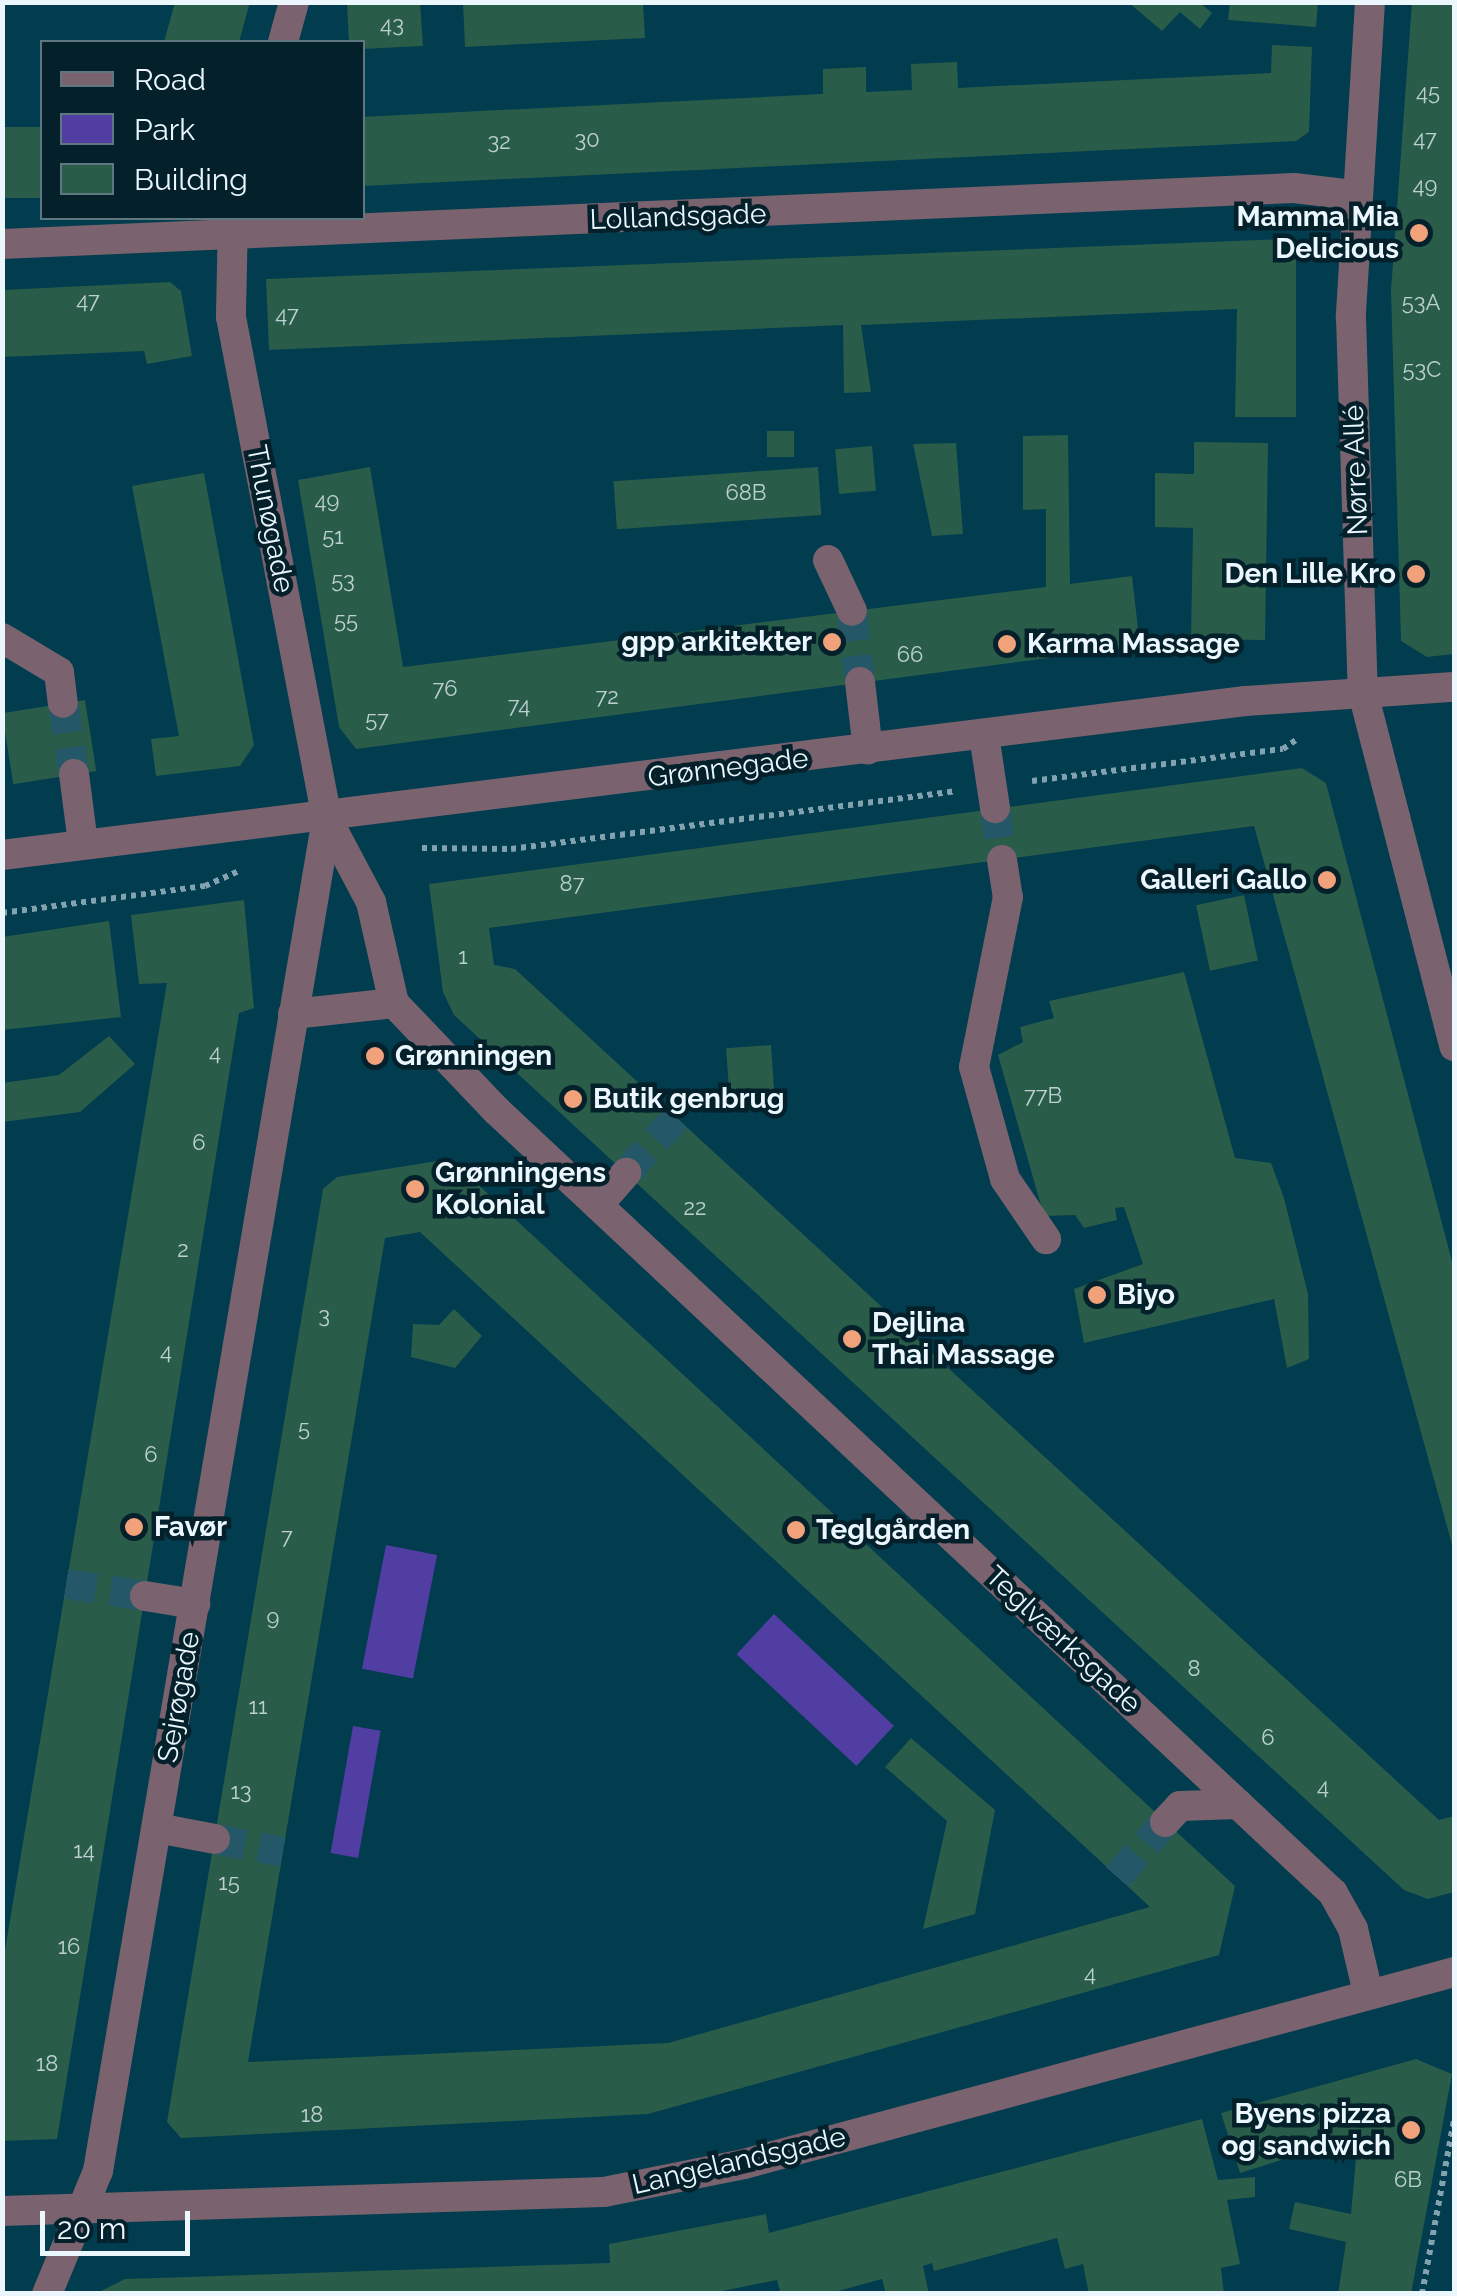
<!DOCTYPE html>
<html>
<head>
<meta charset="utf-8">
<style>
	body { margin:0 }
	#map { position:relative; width:1457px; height:2296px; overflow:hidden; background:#013c4f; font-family:Raleway,sans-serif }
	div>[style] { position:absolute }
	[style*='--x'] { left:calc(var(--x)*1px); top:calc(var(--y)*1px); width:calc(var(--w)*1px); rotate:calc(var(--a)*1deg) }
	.green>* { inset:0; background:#513ea2; transform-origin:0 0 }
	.building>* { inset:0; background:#2a5c4a; transform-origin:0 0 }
	.minor-tunnel>* { height:30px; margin-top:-15px; transform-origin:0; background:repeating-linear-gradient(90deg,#245869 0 30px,transparent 0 45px) }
	.path>* { height:6px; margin-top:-3px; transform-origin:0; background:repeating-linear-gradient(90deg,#81a2ae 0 5px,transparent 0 10px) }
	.minor>* { height:30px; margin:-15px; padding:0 15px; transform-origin:15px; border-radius:15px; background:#7a626e }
	.dots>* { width:28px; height:28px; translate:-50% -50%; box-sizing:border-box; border:5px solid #04212b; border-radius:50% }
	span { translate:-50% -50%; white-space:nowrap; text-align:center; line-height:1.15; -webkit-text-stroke:9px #04212b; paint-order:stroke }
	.number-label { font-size:22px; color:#bbd0d0 }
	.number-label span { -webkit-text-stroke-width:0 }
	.street-label { font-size:28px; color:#ebf7fd }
	.poi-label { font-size:28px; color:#ebf7fd; font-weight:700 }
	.right { translate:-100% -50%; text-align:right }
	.left { translate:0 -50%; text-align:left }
	.frame { position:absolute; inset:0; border:5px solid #ebf7fd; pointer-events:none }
	.legend { position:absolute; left:40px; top:40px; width:325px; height:180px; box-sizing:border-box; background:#04212b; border:2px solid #60777f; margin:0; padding:12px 18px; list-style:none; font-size:30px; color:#ebf7fd }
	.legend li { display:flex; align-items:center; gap:20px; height:50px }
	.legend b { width:50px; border:2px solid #60777f }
	.scale { position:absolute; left:40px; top:2211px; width:150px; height:45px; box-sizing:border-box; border:5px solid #ebf7fd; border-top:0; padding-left:12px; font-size:30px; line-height:35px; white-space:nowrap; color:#ebf7fd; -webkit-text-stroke:8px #04212b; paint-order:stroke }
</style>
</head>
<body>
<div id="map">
	<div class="green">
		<i style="left:386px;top:1545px;width:52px;height:126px;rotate:11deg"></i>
		<i style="left:774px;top:1614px;width:164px;height:55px;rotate:43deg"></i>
		<i style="left:353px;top:1726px;width:28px;height:129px;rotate:10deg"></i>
	</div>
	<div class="building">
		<i style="clip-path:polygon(175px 2px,250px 2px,239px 42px,164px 42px)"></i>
		<i style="clip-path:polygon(420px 2px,423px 46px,362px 49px,362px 42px,349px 42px,347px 4px)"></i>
		<i style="clip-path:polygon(463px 2px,643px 2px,645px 38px,465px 47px)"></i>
		<i style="clip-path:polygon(1128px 2px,1199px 2px,1212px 13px,1200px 29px,1180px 12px,1162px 31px)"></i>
		<i style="clip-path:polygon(1230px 2px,1318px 2px,1316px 27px,1228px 20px)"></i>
		<i style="clip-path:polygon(1412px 2px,1454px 2px,1454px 654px,1427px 657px,1401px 641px,1391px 290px)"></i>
		<i style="clip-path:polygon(1272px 45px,1312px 47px,1309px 132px,1296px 141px,362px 186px,362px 117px,823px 94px,823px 69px,866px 67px,866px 92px,912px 90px,911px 64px,957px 62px,958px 88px,1271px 73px)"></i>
		<i style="left:42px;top:127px;width:71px;height:40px;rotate:90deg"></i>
		<i style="clip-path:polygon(1287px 239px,1296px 245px,1296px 417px,1235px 417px,1237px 309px,861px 325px,871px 392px,844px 393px,843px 325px,269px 350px,266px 279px)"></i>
		<i style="clip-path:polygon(170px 282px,181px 291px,192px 356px,147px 364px,144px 351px,2px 357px,2px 290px)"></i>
		<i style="left:767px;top:431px;width:27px;height:26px"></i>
		<i style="clip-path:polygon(1068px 435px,1070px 584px,1132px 576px,1140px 646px,356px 749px,339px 727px,298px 480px,370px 467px,403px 667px,1046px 587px,1046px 509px,1023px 510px,1023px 436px)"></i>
		<i style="clip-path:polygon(1194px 442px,1268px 443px,1265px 640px,1191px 639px,1193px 528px,1155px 527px,1155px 473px,1194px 474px)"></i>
		<i style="clip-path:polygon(956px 443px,963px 534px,932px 536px,913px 444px)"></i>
		<i style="left:872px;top:446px;width:45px;height:37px;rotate:85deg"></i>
		<i style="left:818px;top:467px;width:48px;height:205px;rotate:86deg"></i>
		<i style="clip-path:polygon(204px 473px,254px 745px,240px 766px,156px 776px,151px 739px,179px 736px,132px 486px)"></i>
		<i style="left:85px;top:700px;width:72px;height:84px;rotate:81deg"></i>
		<i style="clip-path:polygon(1302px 768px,1326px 783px,1454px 1269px,1454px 1552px,1254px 826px,489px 928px,494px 965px,515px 969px,1439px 1820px,1454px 1816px,1454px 1892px,1428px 1899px,1404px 1890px,454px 1015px,443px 992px,429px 884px)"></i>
		<i style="left:1244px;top:895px;width:67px;height:49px;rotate:78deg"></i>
		<i style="clip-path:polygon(244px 900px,254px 1008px,239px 1013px,57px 2139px,2px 2141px,2px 1968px,167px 983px,139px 984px,131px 915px)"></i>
		<i style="clip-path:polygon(109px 921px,121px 1017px,2px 1030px,2px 937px)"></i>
		<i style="clip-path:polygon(1184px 972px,1235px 1158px,1271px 1163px,1284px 1198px,1308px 1294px,1309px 1359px,1287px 1368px,1274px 1299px,1084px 1343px,1074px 1289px,1143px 1264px,1124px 1207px,1115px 1208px,1117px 1220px,1084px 1228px,1075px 1215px,1044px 1216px,998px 1055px,1023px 1042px,1020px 1027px,1054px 1018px,1049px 1001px)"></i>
		<i style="clip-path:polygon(109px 1036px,135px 1064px,80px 1112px,2px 1122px,2px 1083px,59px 1075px)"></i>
		<i style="left:771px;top:1045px;width:46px;height:45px;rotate:86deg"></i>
		<i style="clip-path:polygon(evenodd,437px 1161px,459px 1167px,1235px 1886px,1219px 1955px,648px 2114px,181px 2138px,167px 2122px,323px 1189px,337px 1177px,437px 1161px,420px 1232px,1150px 1907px,668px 2043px,248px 2062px,385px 1238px,420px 1232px)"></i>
		<i style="clip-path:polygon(454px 1309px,482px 1336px,455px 1368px,411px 1357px,413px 1324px,439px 1325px)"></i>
		<i style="clip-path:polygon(911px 1738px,995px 1810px,975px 1914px,923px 1929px,947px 1821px,885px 1767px)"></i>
		<i style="clip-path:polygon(1416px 2059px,1452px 2074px,1411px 2294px,1338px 2294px,1346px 2242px,1289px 2229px,1295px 2202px,1351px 2214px,1358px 2136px,1240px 2173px,1221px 2113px)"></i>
		<i style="clip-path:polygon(1202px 2119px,1218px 2180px,1255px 2177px,1255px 2197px,1227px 2200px,1240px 2264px,1221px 2268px,1224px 2294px,1089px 2294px,1083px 2264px,1065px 2269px,1057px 2238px,934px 2271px,932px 2263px,923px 2266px,929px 2294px,886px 2294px,882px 2279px,827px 2294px,781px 2294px,777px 2280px,707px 2294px,95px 2294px,125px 2279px,610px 2263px,609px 2244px,766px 2214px,769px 2233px)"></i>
	</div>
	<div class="minor-tunnel">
		<i style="--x:852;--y:611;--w:71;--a:83.6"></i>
		<i style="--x:63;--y:703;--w:72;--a:81.2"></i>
		<i style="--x:995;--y:808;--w:52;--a:82.3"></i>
		<i style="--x:626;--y:1173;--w:74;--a:-47.7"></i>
		<i style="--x:66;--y:1584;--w:80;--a:8.6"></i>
		<i style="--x:215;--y:1839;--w:69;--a:10.8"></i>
		<i style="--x:1117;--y:1877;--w:73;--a:-48.9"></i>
	</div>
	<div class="path">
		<i style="--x:1032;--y:781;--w:253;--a:-7.3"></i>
		<i style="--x:1283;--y:749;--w:19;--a:-35"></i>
		<i style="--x:422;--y:848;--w:89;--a:0.6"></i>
		<i style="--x:511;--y:849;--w:448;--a:-7.4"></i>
		<i style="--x:2;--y:913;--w:205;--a:-7.6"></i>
		<i style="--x:205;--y:886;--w:39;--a:-24"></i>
		<i style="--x:1422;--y:2294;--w:178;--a:-79.6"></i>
	</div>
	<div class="minor">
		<i style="--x:1370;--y:2;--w:316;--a:93.5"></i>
		<i style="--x:1351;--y:317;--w:376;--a:88.2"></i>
		<i style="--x:1363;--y:693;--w:365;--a:75.5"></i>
		<i style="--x:283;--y:42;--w:41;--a:-74.6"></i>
		<i style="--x:233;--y:218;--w:99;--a:91.2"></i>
		<i style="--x:231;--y:317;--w:511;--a:79.17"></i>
		<i style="--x:327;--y:819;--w:94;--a:62.1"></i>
		<i style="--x:371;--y:902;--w:104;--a:77.2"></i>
		<i style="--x:394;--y:1003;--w:148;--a:46.4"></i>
		<i style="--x:496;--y:1110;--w:1146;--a:43.09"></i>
		<i style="--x:1333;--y:1893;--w:41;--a:60.9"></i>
		<i style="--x:1353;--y:1929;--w:66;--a:76.8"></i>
		<i style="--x:2;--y:244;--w:1293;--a:-2.48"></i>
		<i style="--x:1294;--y:188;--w:60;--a:6.7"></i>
		<i style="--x:828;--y:560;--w:56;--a:64.8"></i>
		<i style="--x:2;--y:638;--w:66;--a:30.8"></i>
		<i style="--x:59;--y:672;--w:31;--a:83"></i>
		<i style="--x:860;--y:682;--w:68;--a:83.3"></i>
		<i style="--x:984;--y:735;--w:74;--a:81.4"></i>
		<i style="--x:74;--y:774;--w:70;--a:82.6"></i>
		<i style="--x:2;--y:855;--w:1253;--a:-7.06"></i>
		<i style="--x:1246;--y:701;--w:208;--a:-3.9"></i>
		<i style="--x:1002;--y:860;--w:37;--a:81"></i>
		<i style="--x:1008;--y:897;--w:173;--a:101.3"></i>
		<i style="--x:974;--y:1067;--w:116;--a:74.5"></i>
		<i style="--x:1005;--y:1179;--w:73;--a:55.7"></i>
		<i style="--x:293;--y:1014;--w:102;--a:-6.2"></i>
		<i style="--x:598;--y:1205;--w:43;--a:-48.8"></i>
		<i style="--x:145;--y:1596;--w:51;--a:9.1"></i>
		<i style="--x:1165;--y:1822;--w:22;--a:-47"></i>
		<i style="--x:1180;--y:1806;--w:58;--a:-2"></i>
		<i style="--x:157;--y:1828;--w:59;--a:10.7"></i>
		<i style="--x:2;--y:2211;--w:602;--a:-1.81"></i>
		<i style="--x:604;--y:2192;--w:143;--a:-11.3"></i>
		<i style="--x:744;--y:2164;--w:736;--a:-15.13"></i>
		<i style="--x:47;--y:2294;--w:133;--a:-67.5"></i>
		<i style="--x:98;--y:2171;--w:1371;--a:-80.39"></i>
	</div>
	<div class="dots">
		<i style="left:1419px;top:233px;background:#f1a27b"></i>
		<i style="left:1416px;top:574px;background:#f1a27b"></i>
		<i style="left:832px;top:642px;background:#f1a27b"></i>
		<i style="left:1007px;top:644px;background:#f1a27b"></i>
		<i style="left:1327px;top:880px;background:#f1a27b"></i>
		<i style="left:375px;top:1056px;background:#f1a27b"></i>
		<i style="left:573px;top:1099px;background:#f1a27b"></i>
		<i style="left:415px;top:1189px;background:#f1a27b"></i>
		<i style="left:1097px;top:1295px;background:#f1a27b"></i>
		<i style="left:852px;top:1339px;background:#f1a27b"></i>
		<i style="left:134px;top:1527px;background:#f1a27b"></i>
		<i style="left:796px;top:1530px;background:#f1a27b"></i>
		<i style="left:1411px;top:2130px;background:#f1a27b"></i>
	</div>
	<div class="number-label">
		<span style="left:392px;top:25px">43</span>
		<span style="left:1428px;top:93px">45</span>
		<span style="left:1425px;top:139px">47</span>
		<span style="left:587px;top:140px">30</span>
		<span style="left:499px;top:142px">32</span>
		<span style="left:1425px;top:186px">49</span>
		<span style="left:88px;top:301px">47</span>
		<span style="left:1421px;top:303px">53A</span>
		<span style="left:287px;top:315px">47</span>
		<span style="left:1422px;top:370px">53C</span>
		<span style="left:746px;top:493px">68B</span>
		<span style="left:327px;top:501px">49</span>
		<span style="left:333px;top:537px">51</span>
		<span style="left:343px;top:581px">53</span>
		<span style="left:346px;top:621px">55</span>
		<span style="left:910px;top:655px">66</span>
		<span style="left:445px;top:689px">76</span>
		<span style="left:607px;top:697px">72</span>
		<span style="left:519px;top:706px">74</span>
		<span style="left:377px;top:720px">57</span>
		<span style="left:572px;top:884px">87</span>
		<span style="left:463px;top:957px">1</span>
		<span style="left:215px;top:1053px">4</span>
		<span style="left:1043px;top:1096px">77B</span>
		<span style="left:199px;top:1143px">6</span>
		<span style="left:695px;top:1208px">22</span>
		<span style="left:183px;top:1250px">2</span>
		<span style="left:324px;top:1316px">3</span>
		<span style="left:166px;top:1352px">4</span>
		<span style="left:304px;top:1429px">5</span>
		<span style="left:151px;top:1455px">6</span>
		<span style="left:287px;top:1537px">7</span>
		<span style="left:273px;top:1618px">9</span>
		<span style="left:1194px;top:1669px">8</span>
		<span style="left:258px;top:1707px">11</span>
		<span style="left:1268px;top:1738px">6</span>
		<span style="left:1323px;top:1787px">4</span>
		<span style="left:241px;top:1792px">13</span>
		<span style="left:84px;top:1851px">14</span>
		<span style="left:229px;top:1883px">15</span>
		<span style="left:69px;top:1947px">16</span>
		<span style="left:1090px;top:1974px">4</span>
		<span style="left:47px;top:2064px">18</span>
		<span style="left:312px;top:2115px">18</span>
		<span style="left:1408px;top:2180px">6B</span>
	</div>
	<div class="street-label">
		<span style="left:678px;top:217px;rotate:-2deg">Lollandsgade</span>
		<span style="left:1356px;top:470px;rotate:-92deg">Nørre Allé</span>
		<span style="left:270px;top:519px;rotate:79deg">Thunøgade</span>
		<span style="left:728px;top:768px;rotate:-7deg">Grønnegade</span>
		<span style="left:1063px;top:1640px;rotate:43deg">Teglværksgade</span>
		<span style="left:179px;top:1697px;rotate:-80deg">Sejrøgade</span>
		<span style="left:739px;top:2161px;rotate:-13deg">Langelandsgade</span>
	</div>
	<div class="poi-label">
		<span class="right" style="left:1399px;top:233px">Mamma Mia<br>Delicious</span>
		<span class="right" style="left:1396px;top:574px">Den Lille Kro</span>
		<span class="right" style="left:812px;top:642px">gpp arkitekter</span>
		<span class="left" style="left:1027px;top:644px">Karma Massage</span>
		<span class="right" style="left:1307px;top:880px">Galleri Gallo</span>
		<span class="left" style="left:395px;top:1056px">Grønningen</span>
		<span class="left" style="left:593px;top:1099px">Butik genbrug</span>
		<span class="left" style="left:435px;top:1189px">Grønningens<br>Kolonial</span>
		<span class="left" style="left:1117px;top:1295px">Biyo</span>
		<span class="left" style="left:872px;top:1339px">Dejlina<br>Thai Massage</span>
		<span class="left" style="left:154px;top:1527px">Favør</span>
		<span class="left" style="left:816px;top:1530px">Teglgården</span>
		<span class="right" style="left:1391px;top:2130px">Byens pizza<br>og sandwich</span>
	</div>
	<div class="frame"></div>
	<ul class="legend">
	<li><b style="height:12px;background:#7a626e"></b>Road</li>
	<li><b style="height:28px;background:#513ea2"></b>Park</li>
	<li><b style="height:28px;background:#2a5c4a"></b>Building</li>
	</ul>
	<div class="scale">20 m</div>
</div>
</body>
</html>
